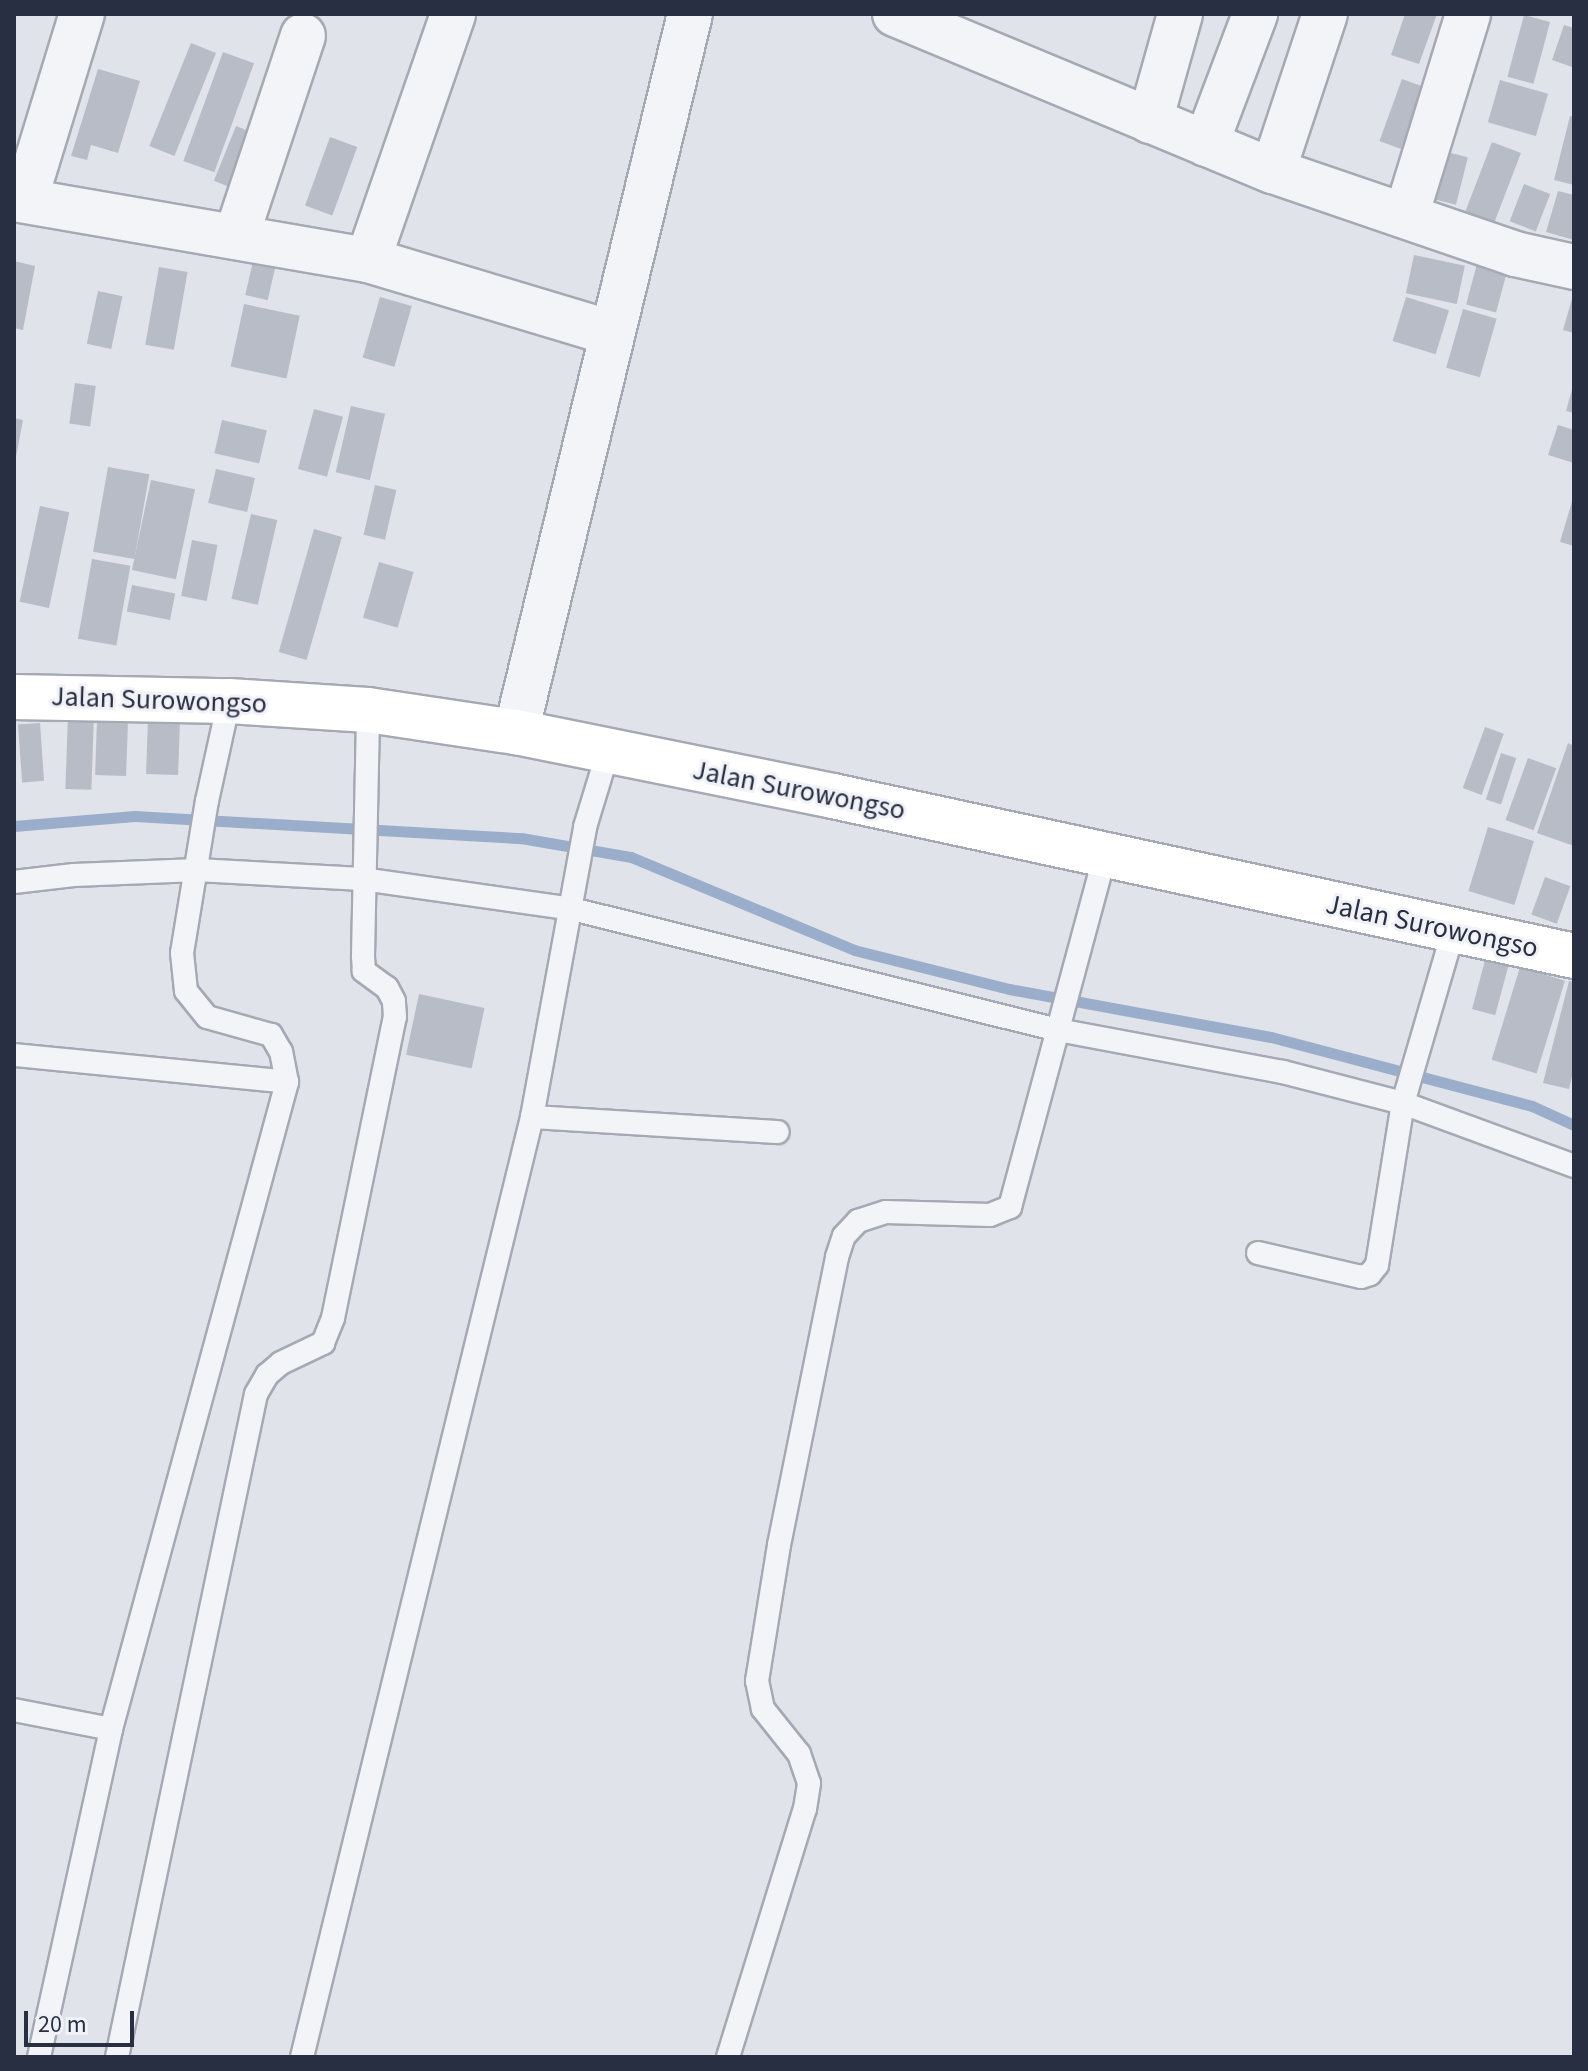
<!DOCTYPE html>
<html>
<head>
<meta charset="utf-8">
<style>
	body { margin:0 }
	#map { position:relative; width:1588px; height:2071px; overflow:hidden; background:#e0e3ea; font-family:"Source Sans 3",sans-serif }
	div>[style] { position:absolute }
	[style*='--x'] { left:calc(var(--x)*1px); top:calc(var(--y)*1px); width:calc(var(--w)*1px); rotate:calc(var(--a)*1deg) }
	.stream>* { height:11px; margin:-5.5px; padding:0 5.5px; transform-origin:5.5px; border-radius:5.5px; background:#9aaecb }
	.building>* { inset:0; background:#b7bcc7; transform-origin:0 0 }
	.roads { filter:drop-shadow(2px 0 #a5a9b4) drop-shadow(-2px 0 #a5a9b4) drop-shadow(0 2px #a5a9b4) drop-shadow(0 -2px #a5a9b4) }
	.lane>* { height:22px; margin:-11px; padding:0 11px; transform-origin:11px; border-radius:11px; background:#f3f4f8 }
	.street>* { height:44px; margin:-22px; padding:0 22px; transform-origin:22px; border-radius:22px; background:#f3f4f8 }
	.secondary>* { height:44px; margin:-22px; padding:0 22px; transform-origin:22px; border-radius:22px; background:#fff }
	span { translate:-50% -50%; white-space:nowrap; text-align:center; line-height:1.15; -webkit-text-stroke:6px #f0f2f7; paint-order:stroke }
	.street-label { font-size:28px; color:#282f42 }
	.frame { position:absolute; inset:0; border:16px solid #282f42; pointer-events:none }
	.scale { position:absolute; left:24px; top:2011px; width:110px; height:36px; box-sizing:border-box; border:4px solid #282f42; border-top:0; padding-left:10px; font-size:24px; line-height:28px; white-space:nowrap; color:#282f42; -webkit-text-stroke:6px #f0f2f7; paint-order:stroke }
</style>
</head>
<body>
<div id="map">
	<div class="stream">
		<i style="--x:14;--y:826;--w:121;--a:-4.7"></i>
		<i style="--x:135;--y:816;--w:387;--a:3.3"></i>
		<i style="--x:521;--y:838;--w:112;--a:9.8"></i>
		<i style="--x:631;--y:857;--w:242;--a:22.6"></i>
		<i style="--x:854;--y:950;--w:160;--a:14.1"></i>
		<i style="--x:1009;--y:989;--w:266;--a:10.4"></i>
		<i style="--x:1271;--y:1037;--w:270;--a:14.8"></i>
		<i style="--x:1532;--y:1106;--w:46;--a:24.3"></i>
	</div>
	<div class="building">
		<i style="clip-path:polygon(1405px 14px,1437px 14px,1419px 64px,1391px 55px)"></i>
		<i style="left:1524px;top:15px;width:27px;height:64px;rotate:15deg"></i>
		<i style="clip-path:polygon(1564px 25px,1574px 28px,1572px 67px,1552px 60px)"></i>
		<i style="left:191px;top:43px;width:27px;height:111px;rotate:22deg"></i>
		<i style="left:223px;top:52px;width:33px;height:116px;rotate:20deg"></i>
		<i style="clip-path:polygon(98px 69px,140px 81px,118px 153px,91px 145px,87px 160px,71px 156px)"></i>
		<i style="left:1402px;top:79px;width:23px;height:66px;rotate:20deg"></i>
		<i style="left:1500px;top:80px;width:50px;height:44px;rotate:16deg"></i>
		<i style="clip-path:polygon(1570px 116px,1574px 117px,1574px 185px,1554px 180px)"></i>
		<i style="left:236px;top:126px;width:31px;height:59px;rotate:22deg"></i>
		<i style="left:330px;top:137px;width:29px;height:73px;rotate:20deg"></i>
		<i style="left:1492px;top:142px;width:31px;height:77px;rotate:21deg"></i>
		<i style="left:1431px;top:148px;width:38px;height:49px;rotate:14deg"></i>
		<i style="left:1524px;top:184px;width:28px;height:40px;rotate:21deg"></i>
		<i style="clip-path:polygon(1558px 191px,1574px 195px,1574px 240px,1546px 232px)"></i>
		<i style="left:1414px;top:255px;width:52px;height:39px;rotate:12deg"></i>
		<i style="left:254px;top:257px;width:23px;height:39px;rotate:13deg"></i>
		<i style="left:1478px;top:260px;width:31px;height:46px;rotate:15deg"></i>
		<i style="clip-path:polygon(14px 261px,35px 266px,23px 330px,14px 328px)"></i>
		<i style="left:159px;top:267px;width:29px;height:79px;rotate:10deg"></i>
		<i style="left:98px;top:291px;width:25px;height:54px;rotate:12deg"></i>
		<i style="clip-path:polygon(1573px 295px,1574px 295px,1574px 333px,1563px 330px)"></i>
		<i style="left:380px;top:297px;width:33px;height:63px;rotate:16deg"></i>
		<i style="left:1406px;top:297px;width:45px;height:46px;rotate:17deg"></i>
		<i style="left:244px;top:304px;width:57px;height:64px;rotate:12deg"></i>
		<i style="left:1463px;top:309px;width:35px;height:61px;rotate:16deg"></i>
		<i style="left:75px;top:383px;width:21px;height:41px;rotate:8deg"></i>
		<i style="clip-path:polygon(1573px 386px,1574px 387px,1574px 413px,1566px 411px)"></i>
		<i style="left:351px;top:406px;width:35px;height:68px;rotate:13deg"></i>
		<i style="left:314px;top:409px;width:30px;height:62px;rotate:15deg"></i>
		<i style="clip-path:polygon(14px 418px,23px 420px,15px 462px,14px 461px)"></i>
		<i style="left:222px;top:420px;width:46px;height:34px;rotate:13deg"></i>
		<i style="clip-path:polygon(1558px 425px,1574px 430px,1574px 463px,1548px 455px)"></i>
		<i style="left:108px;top:467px;width:42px;height:86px;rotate:10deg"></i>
		<i style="left:216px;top:469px;width:40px;height:35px;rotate:13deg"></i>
		<i style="left:151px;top:480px;width:45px;height:92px;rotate:12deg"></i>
		<i style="left:375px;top:485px;width:22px;height:51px;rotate:13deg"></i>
		<i style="clip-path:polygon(1573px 498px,1574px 498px,1574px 546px,1560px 542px)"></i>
		<i style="left:40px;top:506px;width:30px;height:98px;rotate:12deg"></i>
		<i style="left:251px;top:514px;width:27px;height:87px;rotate:13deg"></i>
		<i style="left:314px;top:529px;width:29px;height:128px;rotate:16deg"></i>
		<i style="left:192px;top:540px;width:26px;height:57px;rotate:11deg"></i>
		<i style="left:92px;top:559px;width:39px;height:81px;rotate:10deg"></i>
		<i style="left:379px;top:562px;width:36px;height:58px;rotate:16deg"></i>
		<i style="left:132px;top:585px;width:44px;height:27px;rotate:11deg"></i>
		<i style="left:68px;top:714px;width:26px;height:75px;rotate:2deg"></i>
		<i style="left:148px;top:719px;width:32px;height:55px;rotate:2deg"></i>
		<i style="left:97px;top:720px;width:31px;height:55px;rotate:2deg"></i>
		<i style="left:40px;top:723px;width:58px;height:22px;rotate:86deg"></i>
		<i style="left:1485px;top:727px;width:20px;height:65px;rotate:20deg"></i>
		<i style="clip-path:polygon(1568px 743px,1574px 746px,1574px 846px,1537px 833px)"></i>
		<i style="left:1501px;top:753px;width:16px;height:49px;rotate:18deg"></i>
		<i style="left:1528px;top:758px;width:30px;height:66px;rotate:20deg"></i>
		<i style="left:1488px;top:827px;width:48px;height:67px;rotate:17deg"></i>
		<i style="left:1545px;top:877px;width:27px;height:40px;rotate:20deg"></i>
		<i style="left:1487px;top:953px;width:24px;height:58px;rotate:15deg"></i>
		<i style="left:1520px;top:967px;width:47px;height:97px;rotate:17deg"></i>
		<i style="clip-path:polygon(1569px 981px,1574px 982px,1574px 1068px,1569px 1089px,1543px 1083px)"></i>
		<i style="left:419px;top:994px;width:67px;height:62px;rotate:12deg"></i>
	</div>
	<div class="roads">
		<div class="lane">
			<i style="--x:14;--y:882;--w:60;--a:-6.7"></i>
			<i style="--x:74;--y:875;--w:123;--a:-2.3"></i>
			<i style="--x:197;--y:870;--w:165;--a:3.1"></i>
			<i style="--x:362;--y:879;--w:212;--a:8.1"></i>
			<i style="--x:572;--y:909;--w:501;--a:13.98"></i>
			<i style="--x:1058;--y:1030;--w:229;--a:10.6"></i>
			<i style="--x:1283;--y:1072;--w:124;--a:14.5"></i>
			<i style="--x:1403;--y:1103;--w:182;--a:20.2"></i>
			<i style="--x:14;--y:1055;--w:274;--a:5.6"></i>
			<i style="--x:532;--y:1117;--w:246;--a:3.5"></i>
			<i style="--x:1258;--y:1253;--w:106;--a:13.1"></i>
			<i style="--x:1361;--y:1277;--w:9;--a:-18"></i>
			<i style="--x:1370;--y:1274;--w:11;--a:-52"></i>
			<i style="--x:1377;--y:1265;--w:164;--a:-80.9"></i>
			<i style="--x:1403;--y:1103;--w:178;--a:-73.7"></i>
			<i style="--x:14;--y:1710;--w:99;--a:11.1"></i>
			<i style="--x:39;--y:2057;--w:336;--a:-77.6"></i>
			<i style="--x:111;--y:1729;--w:671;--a:-74.78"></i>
			<i style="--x:287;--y:1082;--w:31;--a:-101"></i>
			<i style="--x:281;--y:1052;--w:20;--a:-120"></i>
			<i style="--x:271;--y:1035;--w:66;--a:-164.3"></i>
			<i style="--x:207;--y:1017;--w:33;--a:-129"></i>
			<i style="--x:186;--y:991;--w:38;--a:-96"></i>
			<i style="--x:182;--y:953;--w:154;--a:-80.7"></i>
			<i style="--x:207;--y:801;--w:102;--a:-77.6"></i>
			<i style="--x:117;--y:2057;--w:677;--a:-78.16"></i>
			<i style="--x:256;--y:1394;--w:22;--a:-60"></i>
			<i style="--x:267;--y:1375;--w:18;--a:-41"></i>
			<i style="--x:281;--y:1363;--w:47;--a:-25.5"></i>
			<i style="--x:323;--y:1343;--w:27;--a:-68"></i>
			<i style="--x:333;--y:1318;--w:307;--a:-78.4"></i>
			<i style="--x:395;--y:1017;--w:16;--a:-94"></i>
			<i style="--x:394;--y:1001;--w:15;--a:-118"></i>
			<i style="--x:387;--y:988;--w:29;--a:-144"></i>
			<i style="--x:364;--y:971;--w:15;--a:-94"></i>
			<i style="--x:363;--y:956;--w:246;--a:-88.8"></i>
			<i style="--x:302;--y:2057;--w:968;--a:-76.25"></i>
			<i style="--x:532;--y:1117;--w:295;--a:-79.6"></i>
			<i style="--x:585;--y:827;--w:78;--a:-73"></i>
			<i style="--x:728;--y:2057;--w:260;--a:-72.8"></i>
			<i style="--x:805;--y:1809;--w:26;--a:-81"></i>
			<i style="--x:809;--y:1783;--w:31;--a:-109"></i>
			<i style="--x:799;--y:1754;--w:58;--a:-128.7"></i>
			<i style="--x:763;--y:1709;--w:29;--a:-102"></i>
			<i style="--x:757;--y:1681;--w:138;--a:-80.8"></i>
			<i style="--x:779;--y:1545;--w:294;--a:-78.6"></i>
			<i style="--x:837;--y:1257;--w:22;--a:-72"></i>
			<i style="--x:844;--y:1236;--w:21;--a:-47"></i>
			<i style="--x:858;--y:1221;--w:29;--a:-18"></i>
			<i style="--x:886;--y:1212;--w:104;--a:1.7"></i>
			<i style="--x:990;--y:1215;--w:22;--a:-22"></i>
			<i style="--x:1010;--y:1207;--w:366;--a:-74.9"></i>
		</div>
		<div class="street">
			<i style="--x:895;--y:14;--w:409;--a:22.6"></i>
			<i style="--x:1273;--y:171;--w:256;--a:18.9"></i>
			<i style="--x:1515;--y:254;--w:60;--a:12.4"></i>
			<i style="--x:1150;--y:121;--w:111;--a:-74.3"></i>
			<i style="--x:1206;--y:144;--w:139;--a:-69.3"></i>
			<i style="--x:1273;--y:171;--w:165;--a:-71.7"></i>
			<i style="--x:14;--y:199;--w:359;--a:9.8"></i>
			<i style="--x:368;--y:260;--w:255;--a:16.7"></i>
			<i style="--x:25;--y:200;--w:195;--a:-73"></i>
			<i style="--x:1406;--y:216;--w:211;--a:-72.9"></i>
			<i style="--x:236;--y:237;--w:212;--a:-71.6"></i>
			<i style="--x:368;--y:260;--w:260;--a:-70.9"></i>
			<i style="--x:516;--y:732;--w:739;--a:-76.38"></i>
		</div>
		<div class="secondary">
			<i style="--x:14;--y:697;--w:215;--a:1.1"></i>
			<i style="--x:229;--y:701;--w:139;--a:3.7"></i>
			<i style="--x:368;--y:710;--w:150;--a:8.5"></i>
			<i style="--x:516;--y:732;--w:323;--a:11.4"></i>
			<i style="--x:833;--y:796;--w:758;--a:12.18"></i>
		</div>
	</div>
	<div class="street-label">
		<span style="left:159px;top:700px;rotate:2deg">Jalan Surowongso</span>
		<span style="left:799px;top:790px;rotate:11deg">Jalan Surowongso</span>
		<span style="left:1432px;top:926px;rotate:12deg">Jalan Surowongso</span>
	</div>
	<div class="frame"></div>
	<div class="scale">20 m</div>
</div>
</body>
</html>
